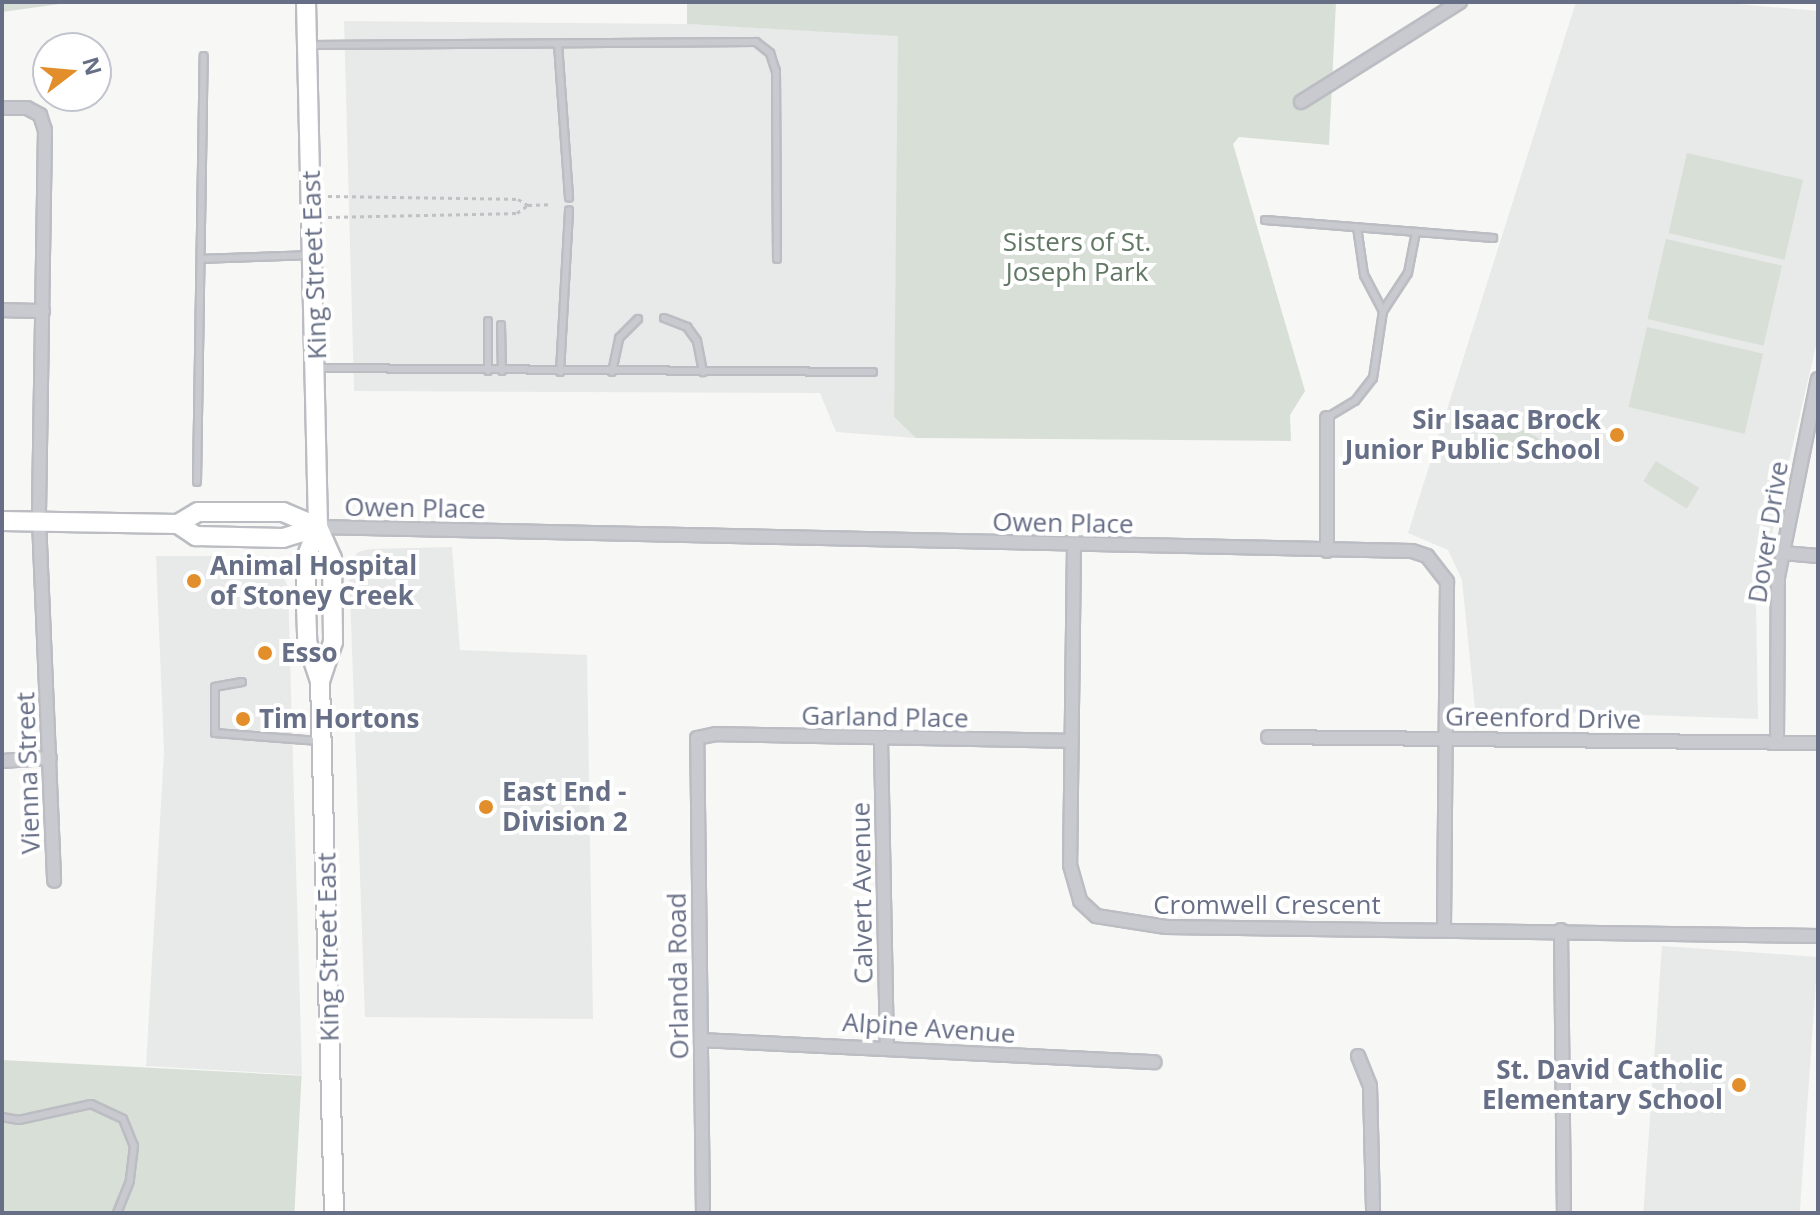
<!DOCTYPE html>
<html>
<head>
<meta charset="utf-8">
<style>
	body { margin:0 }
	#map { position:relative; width:1820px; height:1215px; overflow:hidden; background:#f7f8f5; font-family:"Open Sans",sans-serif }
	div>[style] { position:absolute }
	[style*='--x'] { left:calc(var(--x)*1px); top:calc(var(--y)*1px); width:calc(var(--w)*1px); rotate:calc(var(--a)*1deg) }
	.built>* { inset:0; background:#e8e9e9; transform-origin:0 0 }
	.green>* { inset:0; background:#d7dfd6; transform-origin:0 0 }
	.path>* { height:3px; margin-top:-1.5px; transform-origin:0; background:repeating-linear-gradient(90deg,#c0c1c4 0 4px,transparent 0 8px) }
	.roads { filter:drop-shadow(2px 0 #bbbdc3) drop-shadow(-2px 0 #bbbdc3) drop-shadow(0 2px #bbbdc3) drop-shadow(0 -2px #bbbdc3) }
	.lane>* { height:6px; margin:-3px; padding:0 3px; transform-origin:3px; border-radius:3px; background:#c9cacf }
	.street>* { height:12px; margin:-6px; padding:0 6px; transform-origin:6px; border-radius:6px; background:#c9cacf }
	.secondary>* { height:18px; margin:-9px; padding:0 9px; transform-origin:9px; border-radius:9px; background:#fff }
	.dots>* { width:22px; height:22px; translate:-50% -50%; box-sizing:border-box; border:4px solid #fff; border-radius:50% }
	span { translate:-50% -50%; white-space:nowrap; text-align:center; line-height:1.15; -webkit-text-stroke:8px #fff; paint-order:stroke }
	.park-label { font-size:26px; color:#627865 }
	.street-label { font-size:26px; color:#676f86 }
	.poi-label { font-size:26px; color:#676f86; font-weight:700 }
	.right { translate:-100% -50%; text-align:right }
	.left { translate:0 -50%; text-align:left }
	.frame { position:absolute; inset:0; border:4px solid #676f86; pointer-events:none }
	.north { position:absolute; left:32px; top:32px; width:80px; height:80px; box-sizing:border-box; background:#fff; border:2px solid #c2c5cf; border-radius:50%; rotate:74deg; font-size:22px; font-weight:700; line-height:32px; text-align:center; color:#676f86 }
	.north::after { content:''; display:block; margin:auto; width:28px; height:36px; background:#e28f2b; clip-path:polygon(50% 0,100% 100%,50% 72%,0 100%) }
</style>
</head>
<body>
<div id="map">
	<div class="built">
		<i style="clip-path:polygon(1576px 2px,1714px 2px,1818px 11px,1818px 337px,1756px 602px,1758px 719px,1475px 709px,1462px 580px,1448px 550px,1408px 533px)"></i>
		<i style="clip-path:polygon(344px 21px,687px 24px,899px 35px,894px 417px,916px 438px,836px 432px,820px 393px,354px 391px)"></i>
		<i style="clip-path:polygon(452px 547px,460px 650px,587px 655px,593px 1019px,365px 1017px,349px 565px,358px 552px,370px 549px)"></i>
		<i style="clip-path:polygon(156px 556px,275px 556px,288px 587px,302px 1075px,146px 1066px,164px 751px)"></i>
		<i style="left:1662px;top:946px;width:156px;height:267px;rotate:4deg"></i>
	</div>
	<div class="green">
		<i style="clip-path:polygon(2px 2px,74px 2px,2px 12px)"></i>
		<i style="clip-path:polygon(687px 2px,1336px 2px,1329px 145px,1239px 137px,1233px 144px,1305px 391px,1290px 415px,1291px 441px,916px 438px,894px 417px,898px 36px,687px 24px)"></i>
		<i style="left:1687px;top:153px;width:119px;height:82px;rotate:13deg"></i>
		<i style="left:1666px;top:239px;width:119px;height:82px;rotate:13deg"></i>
		<i style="left:1647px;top:327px;width:119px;height:82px;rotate:13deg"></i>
		<i style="left:1498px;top:415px;width:48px;height:28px;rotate:30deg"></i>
		<i style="left:1656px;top:461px;width:51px;height:24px;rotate:32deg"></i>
		<i style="left:2px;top:1060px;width:300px;height:153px;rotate:3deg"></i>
	</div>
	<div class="path">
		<i style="--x:328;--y:196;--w:190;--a:0.9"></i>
		<i style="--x:518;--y:199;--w:12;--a:31"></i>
		<i style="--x:528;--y:205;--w:23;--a:-2"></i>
		<i style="--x:328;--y:217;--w:189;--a:-1.2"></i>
		<i style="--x:517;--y:213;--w:14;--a:-36"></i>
	</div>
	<div class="roads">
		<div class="lane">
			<i style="--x:558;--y:44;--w:154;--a:85.9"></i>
			<i style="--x:311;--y:45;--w:445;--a:-0.4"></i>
			<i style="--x:756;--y:42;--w:18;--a:38"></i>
			<i style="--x:770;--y:53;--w:19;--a:72"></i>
			<i style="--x:776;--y:71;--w:188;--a:89.7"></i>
			<i style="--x:1265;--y:220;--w:229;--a:4.5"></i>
			<i style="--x:1357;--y:227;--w:49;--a:81.7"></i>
			<i style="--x:1364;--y:275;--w:41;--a:62.2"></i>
			<i style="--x:201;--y:259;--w:109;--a:-2.1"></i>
			<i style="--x:664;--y:318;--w:25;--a:21"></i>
			<i style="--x:687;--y:327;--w:17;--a:54"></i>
			<i style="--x:697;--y:341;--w:32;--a:79"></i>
			<i style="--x:488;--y:321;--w:50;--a:90"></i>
			<i style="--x:501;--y:325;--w:46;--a:88.8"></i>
			<i style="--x:317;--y:368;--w:556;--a:0.41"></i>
			<i style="--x:560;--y:372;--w:162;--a:-86.8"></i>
			<i style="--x:612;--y:372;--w:35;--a:-78"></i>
			<i style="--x:619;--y:338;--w:27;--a:-45"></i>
			<i style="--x:1328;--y:417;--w:31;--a:-31"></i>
			<i style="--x:1355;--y:401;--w:29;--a:-52"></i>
			<i style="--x:1373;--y:378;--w:68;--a:-81.5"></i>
			<i style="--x:1383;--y:311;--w:45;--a:-56.7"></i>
			<i style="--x:1408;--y:273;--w:42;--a:-79"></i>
			<i style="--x:197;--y:482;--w:426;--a:-89.1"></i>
			<i style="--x:242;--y:682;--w:27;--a:170"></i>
			<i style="--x:215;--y:687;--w:46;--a:90"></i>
			<i style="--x:215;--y:733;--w:104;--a:4.4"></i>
			<i style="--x:2;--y:1117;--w:17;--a:10"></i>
			<i style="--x:19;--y:1120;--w:74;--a:-12.5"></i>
			<i style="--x:91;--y:1104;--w:35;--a:25"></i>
			<i style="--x:123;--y:1119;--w:29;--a:68"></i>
			<i style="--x:134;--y:1146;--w:35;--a:97"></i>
			<i style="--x:130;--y:1181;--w:35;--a:112"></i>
		</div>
		<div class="street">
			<i style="--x:1301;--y:102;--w:188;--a:-32.2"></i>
			<i style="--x:2;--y:108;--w:25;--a:0"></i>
			<i style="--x:27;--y:108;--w:15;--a:28"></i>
			<i style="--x:40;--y:115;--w:16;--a:72"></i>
			<i style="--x:45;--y:130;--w:390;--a:90.9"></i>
			<i style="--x:39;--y:520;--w:361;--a:87.6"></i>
			<i style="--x:2;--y:310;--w:41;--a:1.4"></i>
			<i style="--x:318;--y:527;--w:1094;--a:1.26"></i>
			<i style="--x:1412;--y:551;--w:16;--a:18"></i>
			<i style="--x:1427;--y:556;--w:33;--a:52"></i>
			<i style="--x:1447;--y:582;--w:347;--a:90.5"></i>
			<i style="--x:1074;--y:545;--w:320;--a:90.7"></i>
			<i style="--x:1070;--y:865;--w:37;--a:74"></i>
			<i style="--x:1080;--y:901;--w:22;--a:43"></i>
			<i style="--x:1096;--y:916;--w:71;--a:8.9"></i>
			<i style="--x:1166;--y:927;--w:652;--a:0.79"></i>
			<i style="--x:1327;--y:551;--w:133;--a:-90"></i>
			<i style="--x:1783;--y:553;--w:35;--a:5"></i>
			<i style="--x:1268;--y:737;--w:550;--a:0.63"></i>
			<i style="--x:881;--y:740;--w:305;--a:88.9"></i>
			<i style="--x:1777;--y:742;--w:165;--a:-89.7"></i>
			<i style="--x:1778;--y:577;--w:202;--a:-78.6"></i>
			<i style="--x:2;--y:761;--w:48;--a:-3.6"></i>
			<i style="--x:1561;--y:930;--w:283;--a:89.4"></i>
			<i style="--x:701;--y:1040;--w:454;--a:2.8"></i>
			<i style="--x:1358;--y:1056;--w:32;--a:68"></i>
			<i style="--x:1370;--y:1086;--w:127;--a:88.6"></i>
			<i style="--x:703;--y:1213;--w:475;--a:-90.7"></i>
			<i style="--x:697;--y:738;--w:19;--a:-12"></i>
			<i style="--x:716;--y:734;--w:356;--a:1.1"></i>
		</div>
		<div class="secondary">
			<i style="--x:306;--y:2;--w:525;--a:88.69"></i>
			<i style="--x:318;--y:527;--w:33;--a:111"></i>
			<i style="--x:306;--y:558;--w:47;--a:90"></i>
			<i style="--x:306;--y:605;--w:37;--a:88"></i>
			<i style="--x:307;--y:642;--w:41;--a:71.6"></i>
			<i style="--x:320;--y:681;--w:532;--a:88.49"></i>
			<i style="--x:2;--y:521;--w:176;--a:1"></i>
			<i style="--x:178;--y:524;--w:22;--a:34"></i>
			<i style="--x:196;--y:536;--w:87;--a:1.3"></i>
			<i style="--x:283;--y:538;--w:37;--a:-17"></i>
			<i style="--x:178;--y:524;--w:23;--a:-31"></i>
			<i style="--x:198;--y:512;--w:85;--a:0"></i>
			<i style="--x:283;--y:512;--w:38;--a:23"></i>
			<i style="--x:318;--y:527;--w:34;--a:66"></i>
			<i style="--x:332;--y:558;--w:84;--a:89.3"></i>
			<i style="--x:333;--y:642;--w:41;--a:108.4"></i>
		</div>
	</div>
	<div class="dots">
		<i style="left:1617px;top:435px;background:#e28f2b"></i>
		<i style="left:194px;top:581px;background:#e28f2b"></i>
		<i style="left:265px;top:653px;background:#e28f2b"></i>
		<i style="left:243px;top:719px;background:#e28f2b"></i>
		<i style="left:486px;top:807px;background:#e28f2b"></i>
		<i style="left:1739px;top:1085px;background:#e28f2b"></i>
	</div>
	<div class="park-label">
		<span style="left:1077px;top:257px">Sisters of St.<br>Joseph Park</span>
	</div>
	<div class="street-label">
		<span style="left:314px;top:265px;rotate:-92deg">King Street East</span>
		<span style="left:415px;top:508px;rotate:1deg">Owen Place</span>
		<span style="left:1063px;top:523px;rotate:1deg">Owen Place</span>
		<span style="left:1768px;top:532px;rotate:-81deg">Dover Drive</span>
		<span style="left:885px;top:717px;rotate:1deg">Garland Place</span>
		<span style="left:1543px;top:718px;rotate:1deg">Greenford Drive</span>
		<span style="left:28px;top:773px;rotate:-92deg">Vienna Street</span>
		<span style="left:862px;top:893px;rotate:-91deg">Calvert Avenue</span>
		<span style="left:1267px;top:905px">Cromwell Crescent</span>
		<span style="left:328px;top:947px;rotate:-91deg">King Street East</span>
		<span style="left:678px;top:976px;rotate:-91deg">Orlanda Road</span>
		<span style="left:929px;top:1028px;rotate:4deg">Alpine Avenue</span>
	</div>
	<div class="poi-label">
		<span class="right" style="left:1601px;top:435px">Sir Isaac Brock<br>Junior Public School</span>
		<span class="left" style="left:210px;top:581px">Animal Hospital<br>of Stoney Creek</span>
		<span class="left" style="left:281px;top:653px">Esso</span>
		<span class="left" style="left:259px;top:719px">Tim Hortons</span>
		<span class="left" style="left:502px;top:807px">East End -<br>Division 2</span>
		<span class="right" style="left:1723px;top:1085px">St. David Catholic<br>Elementary School</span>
	</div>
	<div class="frame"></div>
	<div class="north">N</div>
</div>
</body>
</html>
